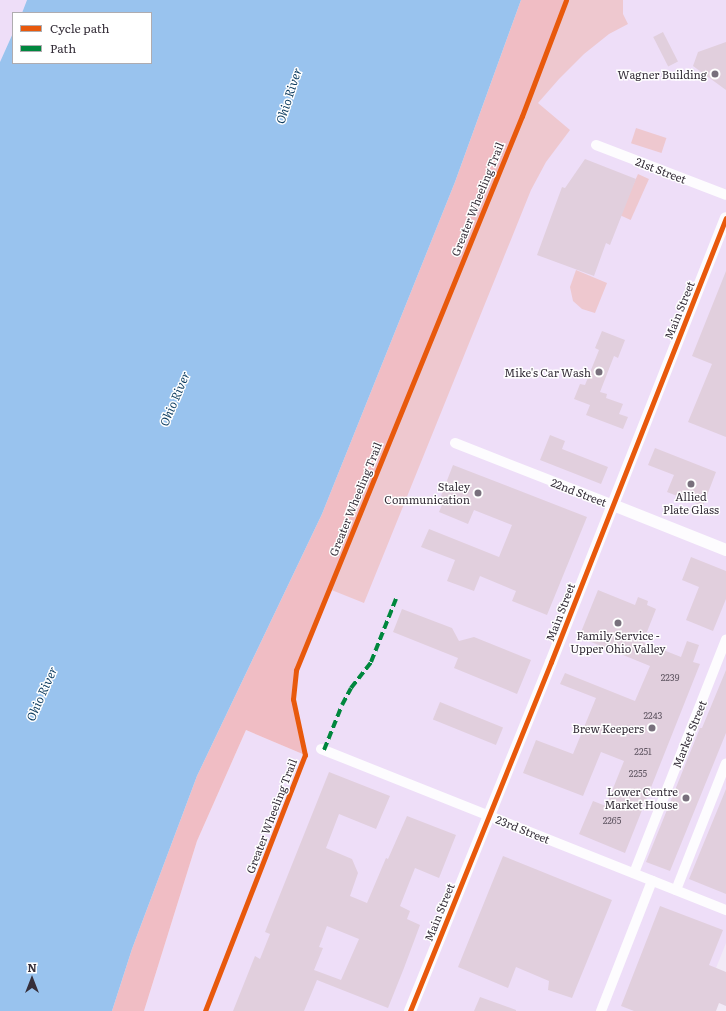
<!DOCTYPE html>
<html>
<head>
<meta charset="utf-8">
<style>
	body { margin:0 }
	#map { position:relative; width:726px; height:1011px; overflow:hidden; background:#f2eaf7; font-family:Literata,serif }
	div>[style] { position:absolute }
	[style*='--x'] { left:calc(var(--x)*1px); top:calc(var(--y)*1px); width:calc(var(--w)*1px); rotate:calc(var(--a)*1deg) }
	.built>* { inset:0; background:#eedef8 }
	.green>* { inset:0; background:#eec8cf; transform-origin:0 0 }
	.forest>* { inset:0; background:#f0bdc4 }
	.water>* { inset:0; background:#99c3ee }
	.building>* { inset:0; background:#e1cfdd; transform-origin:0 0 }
	.minor>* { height:10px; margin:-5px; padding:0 5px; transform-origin:5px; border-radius:5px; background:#fdfcfe }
	.tertiary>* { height:12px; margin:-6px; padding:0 6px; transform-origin:6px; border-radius:6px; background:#fdfcfe }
	.quiet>* { height:4px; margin-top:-2px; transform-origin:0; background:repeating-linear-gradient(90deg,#00873e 0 8px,transparent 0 12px) }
	.cycleway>* { height:5px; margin:-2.5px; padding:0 2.5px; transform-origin:2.5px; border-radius:2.5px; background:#e8590c }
	.dots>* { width:11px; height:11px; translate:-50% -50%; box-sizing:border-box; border:2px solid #fff; border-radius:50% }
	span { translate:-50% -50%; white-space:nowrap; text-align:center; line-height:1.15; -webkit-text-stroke:3px #fff; paint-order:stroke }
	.number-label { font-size:9px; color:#615763 }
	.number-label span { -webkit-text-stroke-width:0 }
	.poi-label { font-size:11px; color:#362f3a }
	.right { translate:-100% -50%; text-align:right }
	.street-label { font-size:11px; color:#362f3a }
	.water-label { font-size:12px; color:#0b3b5f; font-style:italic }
	.legend { position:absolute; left:12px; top:12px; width:140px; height:52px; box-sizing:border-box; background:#fff; border:1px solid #afacb0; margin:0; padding:5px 7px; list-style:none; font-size:12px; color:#362f3a }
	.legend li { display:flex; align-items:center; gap:8px; height:20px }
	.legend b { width:20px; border:1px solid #afacb0 }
	.north { position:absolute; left:12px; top:959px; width:40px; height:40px; -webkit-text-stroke:3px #fff; paint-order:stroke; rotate:0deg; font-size:11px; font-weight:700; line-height:16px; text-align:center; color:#362f3a }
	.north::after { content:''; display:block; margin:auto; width:14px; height:18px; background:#362f3a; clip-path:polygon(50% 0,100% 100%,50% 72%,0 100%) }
</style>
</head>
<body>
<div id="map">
	<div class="built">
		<i style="clip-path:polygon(0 0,27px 0,22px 13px,13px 13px,13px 33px,0 62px)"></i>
		<i style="clip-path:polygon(566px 0,726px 0,726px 943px,699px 1011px,144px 1011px,197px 841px,246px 730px,305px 755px,293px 699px,296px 670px,522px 116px)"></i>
	</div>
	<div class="green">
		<i style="clip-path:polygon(566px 0,623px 0,623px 14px,628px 24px,609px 34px,584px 54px,559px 79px,538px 103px,570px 130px,546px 162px,531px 190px,364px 603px,329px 589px,522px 116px)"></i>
		<i style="left:636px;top:128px;width:32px;height:16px;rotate:18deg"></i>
		<i style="left:638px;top:174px;width:12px;height:45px;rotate:24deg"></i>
		<i style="clip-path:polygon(576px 270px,607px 283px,595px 313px,582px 309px,573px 301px,570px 287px)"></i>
	</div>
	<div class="forest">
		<i style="clip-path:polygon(521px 0,566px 0,522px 116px,296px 670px,293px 699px,305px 755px,246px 730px,197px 841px,144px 1011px,112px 1011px,132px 949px,197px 776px,322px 514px,455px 182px)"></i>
	</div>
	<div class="water">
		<i style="clip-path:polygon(27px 0,521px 0,455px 182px,322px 514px,197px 776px,132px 949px,112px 1011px,0 1011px,0 62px,13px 33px,13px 63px,151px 63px,151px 13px,22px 13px)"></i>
	</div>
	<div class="building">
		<i style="left:663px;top:32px;width:33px;height:11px;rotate:63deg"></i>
		<i style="clip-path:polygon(726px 42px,726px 90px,693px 66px,698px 52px)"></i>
		<i style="clip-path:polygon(585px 159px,636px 179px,610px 245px,606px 243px,594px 276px,537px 255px,562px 187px,565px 188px)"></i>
		<i style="clip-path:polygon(726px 271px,726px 437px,688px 422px,712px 364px,692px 356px)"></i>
		<i style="clip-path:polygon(602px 331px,625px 340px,618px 358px,614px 356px,600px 392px,607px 394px,606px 398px,623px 404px,619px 414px,628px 417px,623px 429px,586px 415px,590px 405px,574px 399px,580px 384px,585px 385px,599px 350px,595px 348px)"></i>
		<i style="clip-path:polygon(550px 435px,565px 441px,562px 449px,608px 467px,601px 484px,540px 460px)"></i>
		<i style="clip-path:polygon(655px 448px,716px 472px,703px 506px,667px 492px,674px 475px,648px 465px)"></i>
		<i style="clip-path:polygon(453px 465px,587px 517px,547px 615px,512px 601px,516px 591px,480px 576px,474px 591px,447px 581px,455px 560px,421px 547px,429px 529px,499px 557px,512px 525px,474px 510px,468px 524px,439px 512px,445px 498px,441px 496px)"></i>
		<i style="clip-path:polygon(691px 557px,726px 571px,726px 599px,713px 631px,686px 620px,699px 587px,682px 580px)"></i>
		<i style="clip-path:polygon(598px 590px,635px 605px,638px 597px,648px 601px,647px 605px,656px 609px,643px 642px,681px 657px,687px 641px,699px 645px,693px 662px,700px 664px,625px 853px,579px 834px,593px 801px,606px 806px,624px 761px,601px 752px,583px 796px,523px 773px,536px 740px,573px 754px,596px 698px,560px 684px,565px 673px,635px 701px,650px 666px,579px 637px)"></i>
		<i style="clip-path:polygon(402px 609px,452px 628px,459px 641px,474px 637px,531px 660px,517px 694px,454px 668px,458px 658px,393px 632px)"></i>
		<i style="clip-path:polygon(726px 670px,726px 733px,670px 871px,646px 862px,700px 728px,702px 728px)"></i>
		<i style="left:440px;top:702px;width:68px;height:19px;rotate:22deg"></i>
		<i style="clip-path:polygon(evenodd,329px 772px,390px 796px,376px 829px,339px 814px,326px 848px,352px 859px,358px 873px,350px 896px,367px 903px,386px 858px,388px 859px,407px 816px,456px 835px,439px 878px,415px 868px,400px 906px,410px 911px,407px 919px,420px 925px,404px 968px,388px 1008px,317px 980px,304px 1011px,233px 1011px,255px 956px,260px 959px,270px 934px,265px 932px,329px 772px,327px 926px,359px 939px,341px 980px,314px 970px,323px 948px,319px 947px,327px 926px)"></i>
		<i style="clip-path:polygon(726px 789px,726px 894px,689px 879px)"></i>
		<i style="clip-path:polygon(503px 856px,612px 900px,572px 998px,548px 990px,549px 981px,516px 967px,508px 988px,458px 967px)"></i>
		<i style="clip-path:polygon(660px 906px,723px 930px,709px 965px,726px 972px,726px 1006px,719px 1003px,716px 1011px,634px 1011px,621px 1006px)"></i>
		<i style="clip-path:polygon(480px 997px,516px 1010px,516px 1011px,474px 1011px)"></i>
	</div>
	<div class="minor">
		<i style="--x:596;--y:145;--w:139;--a:21"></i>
		<i style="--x:455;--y:443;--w:170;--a:21.4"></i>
		<i style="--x:321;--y:749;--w:436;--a:21.7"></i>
		<i style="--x:634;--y:873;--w:251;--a:-68.5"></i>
		<i style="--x:676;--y:890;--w:136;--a:-68.5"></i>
		<i style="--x:601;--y:1011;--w:140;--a:-68.6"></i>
	</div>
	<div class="tertiary">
		<i style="--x:613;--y:505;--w:122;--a:21.7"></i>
		<i style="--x:410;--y:1011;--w:376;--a:-68"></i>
		<i style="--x:551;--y:662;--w:477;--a:-68.5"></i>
	</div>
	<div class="quiet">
		<i style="--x:324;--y:750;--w:48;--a:-68.2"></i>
		<i style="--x:342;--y:705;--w:19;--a:-62"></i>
		<i style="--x:351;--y:688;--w:33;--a:-52"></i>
		<i style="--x:371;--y:662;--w:68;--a:-68.4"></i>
	</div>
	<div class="cycleway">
		<i style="--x:205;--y:1011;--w:275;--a:-68.7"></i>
		<i style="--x:305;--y:755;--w:57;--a:-102.1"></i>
		<i style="--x:293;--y:699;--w:29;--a:-84"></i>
		<i style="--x:296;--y:670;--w:598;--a:-67.81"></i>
		<i style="--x:522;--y:116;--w:124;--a:-69.2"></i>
		<i style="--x:410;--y:1011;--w:376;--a:-68"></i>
		<i style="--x:551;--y:662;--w:477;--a:-68.5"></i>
	</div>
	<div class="dots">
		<i style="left:715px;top:74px;background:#78707c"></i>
		<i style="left:599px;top:372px;background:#78707c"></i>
		<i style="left:691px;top:484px;background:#78707c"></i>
		<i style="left:478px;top:493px;background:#78707c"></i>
		<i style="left:618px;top:623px;background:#78707c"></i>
		<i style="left:652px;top:728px;background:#78707c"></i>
		<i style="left:686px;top:798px;background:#78707c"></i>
	</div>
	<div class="number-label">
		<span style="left:670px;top:677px">2239</span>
		<span style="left:653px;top:715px">2243</span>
		<span style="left:643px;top:751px">2251</span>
		<span style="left:638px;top:773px">2255</span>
		<span style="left:612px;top:820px">2265</span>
	</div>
	<div class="poi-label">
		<span class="right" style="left:707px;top:74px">Wagner Building</span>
		<span class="right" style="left:591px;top:372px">Mike's Car Wash</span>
		<span class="right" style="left:470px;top:493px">Staley<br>Communication</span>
		<span style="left:691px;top:503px">Allied<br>Plate Glass</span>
		<span style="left:618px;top:642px">Family Service -<br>Upper Ohio Valley</span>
		<span class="right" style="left:644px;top:728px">Brew Keepers</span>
		<span class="right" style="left:678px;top:798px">Lower Centre<br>Market House</span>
	</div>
	<div class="street-label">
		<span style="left:661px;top:170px;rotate:21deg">21st Street</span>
		<span style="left:477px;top:199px;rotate:-68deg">Greater Wheeling Trail</span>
		<span style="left:679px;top:310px;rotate:-68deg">Main Street</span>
		<span style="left:579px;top:492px;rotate:21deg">22nd Street</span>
		<span style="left:355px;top:499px;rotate:-68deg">Greater Wheeling Trail</span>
		<span style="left:560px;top:612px;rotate:-69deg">Main Street</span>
		<span style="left:689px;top:734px;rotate:-68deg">Market Street</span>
		<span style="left:271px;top:816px;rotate:-69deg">Greater Wheeling Trail</span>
		<span style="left:523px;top:829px;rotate:22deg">23rd Street</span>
		<span style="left:439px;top:912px;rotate:-68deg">Main Street</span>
	</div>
	<div class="water-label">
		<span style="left:289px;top:96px;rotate:-72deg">Ohio River</span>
		<span style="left:175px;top:399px;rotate:-67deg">Ohio River</span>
		<span style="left:42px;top:694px;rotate:-66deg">Ohio River</span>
	</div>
	<ul class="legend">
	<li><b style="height:5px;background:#e8590c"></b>Cycle path</li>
	<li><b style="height:5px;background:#00873e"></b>Path</li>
	</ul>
	<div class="north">N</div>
</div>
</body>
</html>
